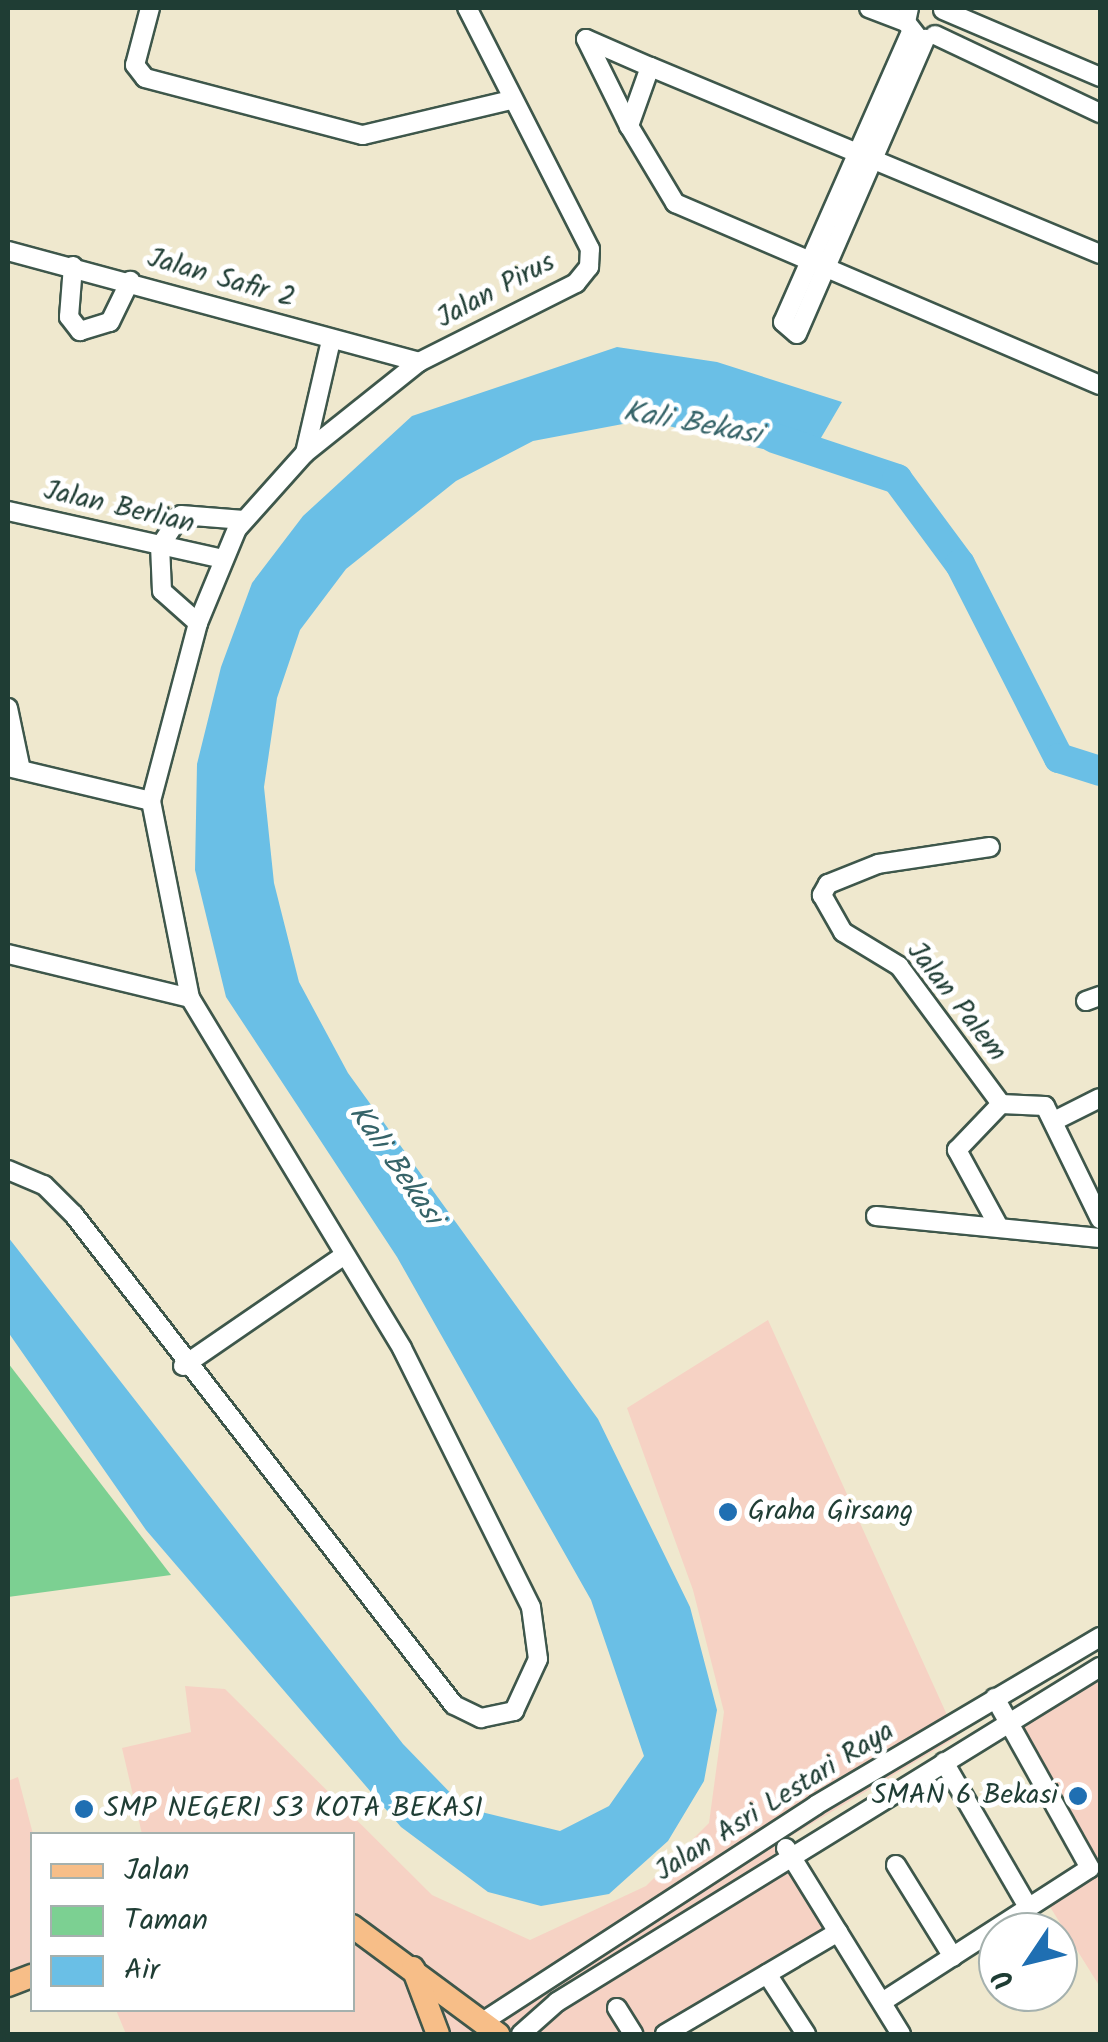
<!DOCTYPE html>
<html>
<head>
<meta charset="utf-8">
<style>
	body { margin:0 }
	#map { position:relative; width:1108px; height:2042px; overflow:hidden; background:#efe8ce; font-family:Kalam,sans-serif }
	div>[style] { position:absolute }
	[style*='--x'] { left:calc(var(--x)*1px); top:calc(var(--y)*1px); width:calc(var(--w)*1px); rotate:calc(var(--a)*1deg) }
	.built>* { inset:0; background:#f6d2c4 }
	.green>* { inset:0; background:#7cd092 }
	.water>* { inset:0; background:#6abfe6 }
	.river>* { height:30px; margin:-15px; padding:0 15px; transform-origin:15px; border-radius:15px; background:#6abfe6 }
	.roads { filter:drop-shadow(2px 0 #3e574b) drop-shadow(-2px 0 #3e574b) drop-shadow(0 2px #3e574b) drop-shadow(0 -2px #3e574b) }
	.minor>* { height:18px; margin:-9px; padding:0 9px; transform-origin:9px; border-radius:9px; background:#fff }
	.major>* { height:22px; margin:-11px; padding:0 11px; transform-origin:11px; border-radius:11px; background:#f7be88 }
	.dots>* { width:28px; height:28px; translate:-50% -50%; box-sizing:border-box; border:5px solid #fff; border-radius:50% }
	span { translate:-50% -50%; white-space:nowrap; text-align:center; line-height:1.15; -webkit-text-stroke:10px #fff; paint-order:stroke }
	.street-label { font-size:28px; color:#1f3d34 }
	.poi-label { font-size:28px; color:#1f3d34 }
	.left { translate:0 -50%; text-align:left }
	.right { translate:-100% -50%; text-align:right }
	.water-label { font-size:30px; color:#366469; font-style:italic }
	.frame { position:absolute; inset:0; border:10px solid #1f3d34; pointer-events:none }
	.legend { position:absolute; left:30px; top:1832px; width:325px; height:180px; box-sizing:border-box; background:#fff; border:2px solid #a5b1ae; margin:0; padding:12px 18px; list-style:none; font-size:30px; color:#1f3d34 }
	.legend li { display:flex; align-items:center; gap:20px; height:50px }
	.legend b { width:50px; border:2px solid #a5b1ae }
	.north { position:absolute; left:978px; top:1912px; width:100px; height:100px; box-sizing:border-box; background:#fff; border:2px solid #a5b1ae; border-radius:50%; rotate:235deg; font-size:28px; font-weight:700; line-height:40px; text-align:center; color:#1f3d34 }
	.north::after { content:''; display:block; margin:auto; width:35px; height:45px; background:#1f6fb2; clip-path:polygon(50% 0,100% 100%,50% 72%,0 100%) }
</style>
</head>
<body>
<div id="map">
	<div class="built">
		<i style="clip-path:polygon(768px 1320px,957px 1737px,786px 1839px,844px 1936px,682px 2034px,126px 2034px,116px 2010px,352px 2010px,352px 1834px,142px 1834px,122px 1748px,191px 1732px,185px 1686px,225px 1689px,432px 1895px,530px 1940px,646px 1886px,709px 1823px,724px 1712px,693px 1590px,627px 1408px)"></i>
		<i style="clip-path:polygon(1100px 1672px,1100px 1987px,1047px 1902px,1095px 1869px,1015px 1724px)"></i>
		<i style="clip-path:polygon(18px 1777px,33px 1834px,32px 1962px,8px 1971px,8px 1781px)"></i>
	</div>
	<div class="green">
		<i style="clip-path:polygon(8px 1363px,171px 1575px,8px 1597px)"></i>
	</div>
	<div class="water">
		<i style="clip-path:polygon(617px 347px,717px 362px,842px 402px,808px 460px,644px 420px,533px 441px,456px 481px,346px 569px,300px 630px,277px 698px,264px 787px,274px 883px,299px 982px,348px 1073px,598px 1419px,690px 1607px,717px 1710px,704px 1781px,668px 1841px,609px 1894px,541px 1906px,488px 1892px,401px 1827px,146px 1530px,8px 1332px,8px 1237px,403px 1744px,465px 1808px,560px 1831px,609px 1806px,644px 1756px,591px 1600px,397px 1257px,226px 997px,195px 870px,197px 764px,221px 667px,252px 583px,303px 516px,412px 416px)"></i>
	</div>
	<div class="river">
		<i style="--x:774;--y:438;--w:130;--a:18.4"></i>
		<i style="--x:897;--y:479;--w:106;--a:53.5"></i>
		<i style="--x:960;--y:564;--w:218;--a:63"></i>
		<i style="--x:1059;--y:758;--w:43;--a:17.6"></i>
	</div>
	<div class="roads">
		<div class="minor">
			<i style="--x:150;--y:8;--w:59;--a:104.7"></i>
			<i style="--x:135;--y:65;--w:16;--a:52"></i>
			<i style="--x:145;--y:78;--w:225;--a:14.7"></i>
			<i style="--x:363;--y:135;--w:152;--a:-13.3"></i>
			<i style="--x:869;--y:8;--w:40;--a:21"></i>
			<i style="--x:909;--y:8;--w:14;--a:102"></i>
			<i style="--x:906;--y:22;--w:18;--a:52"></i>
			<i style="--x:943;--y:10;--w:171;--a:23.1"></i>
			<i style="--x:911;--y:32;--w:317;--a:113.8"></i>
			<i style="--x:783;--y:322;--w:18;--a:41"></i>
			<i style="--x:797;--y:334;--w:322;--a:-66.5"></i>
			<i style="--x:935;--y:35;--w:183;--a:25.3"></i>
			<i style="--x:629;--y:126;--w:97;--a:-116.3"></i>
			<i style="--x:586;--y:39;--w:70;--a:23.6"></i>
			<i style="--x:8;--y:251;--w:426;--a:15.1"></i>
			<i style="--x:1100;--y:254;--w:487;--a:-157.4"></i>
			<i style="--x:650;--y:67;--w:63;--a:109.6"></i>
			<i style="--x:629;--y:126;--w:90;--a:59.1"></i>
			<i style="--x:675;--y:203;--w:462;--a:23.2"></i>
			<i style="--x:73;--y:266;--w:51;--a:94.5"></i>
			<i style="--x:69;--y:317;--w:18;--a:52"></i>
			<i style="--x:80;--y:331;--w:31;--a:-17"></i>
			<i style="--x:110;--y:322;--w:46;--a:-64"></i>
			<i style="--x:305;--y:453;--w:116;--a:-77"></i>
			<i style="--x:8;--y:511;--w:216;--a:12.6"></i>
			<i style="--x:198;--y:623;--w:48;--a:-138.4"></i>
			<i style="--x:162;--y:591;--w:45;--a:-92.5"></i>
			<i style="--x:160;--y:546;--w:37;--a:-56"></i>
			<i style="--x:181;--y:515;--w:63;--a:4.5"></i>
			<i style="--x:8;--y:708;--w:63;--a:78.2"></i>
			<i style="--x:8;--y:767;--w:147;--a:13.4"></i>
			<i style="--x:990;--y:847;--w:113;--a:171.4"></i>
			<i style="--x:878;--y:864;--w:54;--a:158.2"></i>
			<i style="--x:828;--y:884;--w:13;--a:119"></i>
			<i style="--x:822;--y:895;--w:43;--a:60.4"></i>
			<i style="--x:843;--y:932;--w:66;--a:31.3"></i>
			<i style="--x:899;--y:966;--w:172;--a:53.5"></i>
			<i style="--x:1001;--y:1104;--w:44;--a:2.6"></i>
			<i style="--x:1045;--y:1106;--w:126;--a:64"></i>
			<i style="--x:8;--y:954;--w:187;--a:13.6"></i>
			<i style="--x:1086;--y:1001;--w:15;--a:-20"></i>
			<i style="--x:1054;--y:1121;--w:51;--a:-26.6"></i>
			<i style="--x:8;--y:1170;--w:39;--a:23"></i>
			<i style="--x:44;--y:1185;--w:42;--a:45"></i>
			<i style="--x:74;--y:1215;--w:620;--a:52.21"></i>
			<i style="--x:454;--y:1705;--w:30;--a:26"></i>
			<i style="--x:481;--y:1718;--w:34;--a:-12"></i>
			<i style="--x:514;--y:1711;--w:57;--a:-65.2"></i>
			<i style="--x:538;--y:1659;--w:52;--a:-97.7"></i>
			<i style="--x:531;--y:1607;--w:289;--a:-116.5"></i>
			<i style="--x:402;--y:1348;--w:409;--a:-121.2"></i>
			<i style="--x:190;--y:998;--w:201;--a:-101.2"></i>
			<i style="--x:151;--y:801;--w:184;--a:-75.2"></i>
			<i style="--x:198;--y:623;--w:102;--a:-67.5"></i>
			<i style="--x:237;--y:529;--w:102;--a:-48.2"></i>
			<i style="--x:305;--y:453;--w:146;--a:-38.6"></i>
			<i style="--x:419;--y:362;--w:176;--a:-26.7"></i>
			<i style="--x:576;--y:283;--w:21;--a:-51"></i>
			<i style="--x:589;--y:267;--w:18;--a:-87"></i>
			<i style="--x:590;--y:249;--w:271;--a:-117"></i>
			<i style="--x:876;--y:1216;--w:225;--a:5.6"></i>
			<i style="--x:999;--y:1227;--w:88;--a:-118.6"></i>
			<i style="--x:957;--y:1150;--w:64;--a:-46.3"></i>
			<i style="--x:183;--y:1366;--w:191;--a:-34.5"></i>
			<i style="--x:944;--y:1762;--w:168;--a:59.9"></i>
			<i style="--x:786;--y:1848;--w:219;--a:58.3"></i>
			<i style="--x:896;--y:1865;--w:108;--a:58.2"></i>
			<i style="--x:767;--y:1974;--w:72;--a:57"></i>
			<i style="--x:882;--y:2002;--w:247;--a:-32.8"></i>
			<i style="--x:1090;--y:1868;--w:195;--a:-119.2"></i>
			<i style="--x:617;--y:2008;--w:31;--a:58"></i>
			<i style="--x:484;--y:2021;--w:396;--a:-33"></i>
			<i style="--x:816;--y:1805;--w:330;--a:-30.6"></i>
			<i style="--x:521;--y:2034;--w:48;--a:-41.6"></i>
			<i style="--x:557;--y:2002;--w:638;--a:-31.67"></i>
			<i style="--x:665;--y:2034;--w:201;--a:-30.5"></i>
		</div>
		<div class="major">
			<i style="--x:352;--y:1926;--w:182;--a:36.5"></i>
			<i style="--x:413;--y:1968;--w:71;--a:69.3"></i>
			<i style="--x:8;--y:1985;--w:26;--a:-21"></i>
		</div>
	</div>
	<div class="dots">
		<i style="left:728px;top:1512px;background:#1f6fb2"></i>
		<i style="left:1078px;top:1796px;background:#1f6fb2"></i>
		<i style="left:84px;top:1809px;background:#1f6fb2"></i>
	</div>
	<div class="street-label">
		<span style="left:221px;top:279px;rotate:16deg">Jalan Safir 2</span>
		<span style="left:496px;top:291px;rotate:-28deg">Jalan Pirus</span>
		<span style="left:119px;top:508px;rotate:13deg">Jalan Berlian</span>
		<span style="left:956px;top:1002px;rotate:52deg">Jalan Palem</span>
		<span style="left:775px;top:1802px;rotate:-32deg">Jalan Asri Lestari Raya</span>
	</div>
	<div class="poi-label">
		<span class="left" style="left:748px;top:1512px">Graha Girsang</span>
		<span class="right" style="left:1058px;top:1796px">SMAN 6 Bekasi</span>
		<span class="left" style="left:104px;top:1809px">SMP NEGERI 53 KOTA BEKASI</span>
	</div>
	<div class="water-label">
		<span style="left:692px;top:424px;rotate:10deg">Kali Bekasi</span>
		<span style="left:395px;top:1165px;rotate:55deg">Kali Bekasi</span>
	</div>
	<div class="frame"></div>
	<ul class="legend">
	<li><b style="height:12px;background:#f7be88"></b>Jalan</li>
	<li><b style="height:28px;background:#7cd092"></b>Taman</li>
	<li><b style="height:28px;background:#6abfe6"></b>Air</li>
	</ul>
	<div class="north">U</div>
</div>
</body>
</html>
